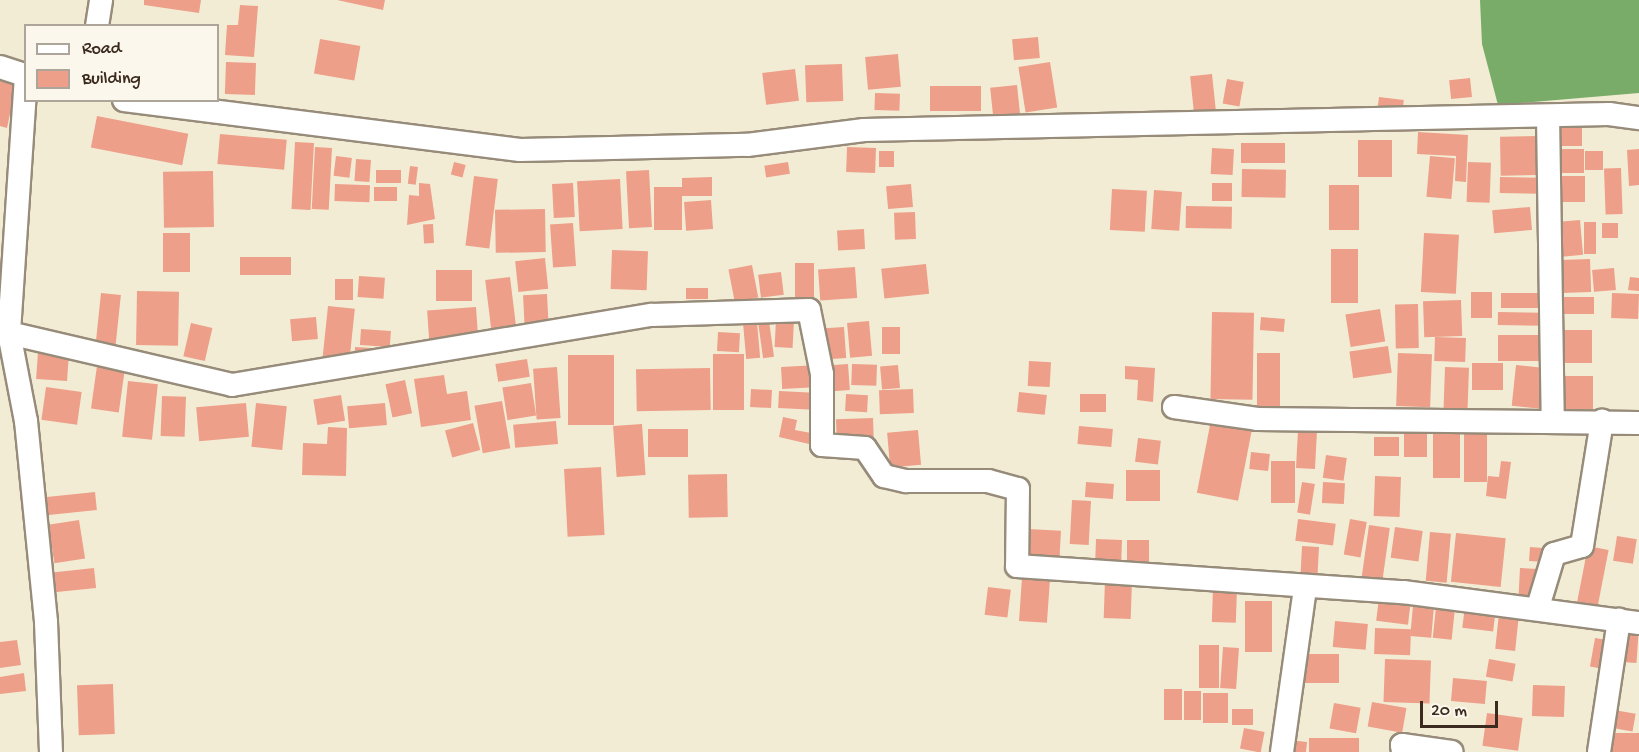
<!DOCTYPE html>
<html>
<head>
<meta charset="utf-8">
<style>
	body { margin:0 }
	#map { position:relative; width:1639px; height:752px; overflow:hidden; background:#f3ecd5; font-family:"Gochi Hand",sans-serif }
	div>[style] { position:absolute }
	[style*='--x'] { left:calc(var(--x)*1px); top:calc(var(--y)*1px); width:calc(var(--w)*1px); rotate:calc(var(--a)*1deg) }
	.forest>* { inset:0; background:#78ac68 }
	.building>* { inset:0; background:#ed9f89; transform-origin:0 0 }
	.roads { filter:drop-shadow(2px 0 #978b7a) drop-shadow(-2px 0 #978b7a) drop-shadow(0 2px #978b7a) drop-shadow(0 -2px #978b7a) }
	.minor>* { height:22px; margin:-11px; padding:0 11px; transform-origin:11px; border-radius:11px; background:#fff }
	span { translate:-50% -50%; white-space:nowrap; text-align:center; line-height:1.15; -webkit-text-stroke:6px #fbf7ec; paint-order:stroke }
	.legend { position:absolute; left:24px; top:24px; width:195px; height:78px; box-sizing:border-box; background:#fbf7ec; border:2px solid #aea59a; margin:0; padding:8px 10px; list-style:none; font-size:18px; color:#3b2a1e }
	.legend li { display:flex; align-items:center; gap:12px; height:30px }
	.legend b { width:30px; border:2px solid #aea59a }
	.scale { position:absolute; left:1420px; top:701px; width:78px; height:27px; box-sizing:border-box; border:3px solid #3b2a1e; border-top:0; padding-left:8px; font-size:18px; line-height:21px; white-space:nowrap; color:#3b2a1e; -webkit-text-stroke:4px #fbf7ec; paint-order:stroke }
</style>
</head>
<body>
<div id="map">
	<div class="forest">
		<i style="clip-path:polygon(1480px 0,1639px 0,1639px 93px,1498px 105px,1482px 44px)"></i>
	</div>
	<div class="building">
		<i style="clip-path:polygon(144px 0,201px 0,199px 13px,144px 5px)"></i>
		<i style="clip-path:polygon(337px 0,385px 0,383px 10px)"></i>
		<i style="clip-path:polygon(240px 5px,258px 6px,254px 57px,225px 55px,227px 25px,238px 25px)"></i>
		<i style="left:1038px;top:37px;width:21px;height:26px;rotate:85deg"></i>
		<i style="left:320px;top:39px;width:41px;height:35px;rotate:10deg"></i>
		<i style="left:898px;top:54px;width:33px;height:33px;rotate:85deg"></i>
		<i style="left:226px;top:62px;width:30px;height:32px;rotate:2deg"></i>
		<i style="left:1050px;top:62px;width:46px;height:32px;rotate:81deg"></i>
		<i style="left:842px;top:64px;width:37px;height:37px;rotate:88deg"></i>
		<i style="left:795px;top:69px;width:32px;height:33px;rotate:83deg"></i>
		<i style="left:1212px;top:74px;width:36px;height:22px;rotate:84deg"></i>
		<i style="left:1470px;top:78px;width:19px;height:21px;rotate:84deg"></i>
		<i style="left:1227px;top:79px;width:17px;height:25px;rotate:10deg"></i>
		<i style="clip-path:polygon(0 81px,16px 85px,7px 128px,0 126px)"></i>
		<i style="left:1017px;top:85px;width:29px;height:27px;rotate:84deg"></i>
		<i style="left:981px;top:86px;width:25px;height:51px;rotate:90deg"></i>
		<i style="left:875px;top:93px;width:25px;height:17px;rotate:2deg"></i>
		<i style="left:1379px;top:97px;width:25px;height:13px;rotate:7deg"></i>
		<i style="left:97px;top:116px;width:93px;height:32px;rotate:11deg"></i>
		<i style="left:1557px;top:128px;width:25px;height:18px"></i>
		<i style="clip-path:polygon(1418px 132px,1468px 135px,1466px 182px,1455px 181px,1456px 156px,1417px 154px)"></i>
		<i style="left:220px;top:134px;width:67px;height:30px;rotate:5deg"></i>
		<i style="left:1537px;top:136px;width:39px;height:37px;rotate:89deg"></i>
		<i style="left:1358px;top:140px;width:34px;height:37px"></i>
		<i style="left:295px;top:142px;width:19px;height:67px;rotate:3deg"></i>
		<i style="left:1241px;top:143px;width:44px;height:20px"></i>
		<i style="left:315px;top:147px;width:17px;height:62px;rotate:3deg"></i>
		<i style="left:847px;top:147px;width:29px;height:25px;rotate:2deg"></i>
		<i style="left:1212px;top:148px;width:22px;height:26px;rotate:3deg"></i>
		<i style="left:1557px;top:149px;width:27px;height:24px"></i>
		<i style="clip-path:polygon(1639px 149px,1639px 185px,1629px 186px,1627px 150px)"></i>
		<i style="left:879px;top:151px;width:15px;height:16px"></i>
		<i style="left:1585px;top:151px;width:18px;height:19px"></i>
		<i style="left:336px;top:156px;width:16px;height:20px;rotate:7deg"></i>
		<i style="left:1430px;top:156px;width:25px;height:41px;rotate:5deg"></i>
		<i style="left:356px;top:159px;width:15px;height:22px;rotate:4deg"></i>
		<i style="left:454px;top:162px;width:12px;height:13px;rotate:14deg"></i>
		<i style="left:788px;top:162px;width:12px;height:24px;rotate:81deg"></i>
		<i style="left:1468px;top:162px;width:23px;height:40px;rotate:2deg"></i>
		<i style="left:410px;top:166px;width:8px;height:18px;rotate:7deg"></i>
		<i style="left:1621px;top:168px;width:46px;height:17px;rotate:88deg"></i>
		<i style="left:1242px;top:169px;width:44px;height:28px;rotate:1deg"></i>
		<i style="left:376px;top:170px;width:25px;height:13px"></i>
		<i style="left:649px;top:170px;width:57px;height:23px;rotate:87deg"></i>
		<i style="left:213px;top:171px;width:56px;height:50px;rotate:89deg"></i>
		<i style="left:474px;top:176px;width:24px;height:70px;rotate:7deg"></i>
		<i style="left:1561px;top:176px;width:24px;height:26px"></i>
		<i style="clip-path:polygon(712px 177px,712px 196px,682px 196px,682px 230px,654px 230px,654px 187px,682px 187px,682px 178px)"></i>
		<i style="left:1500px;top:177px;width:41px;height:16px;rotate:1deg"></i>
		<i style="left:620px;top:179px;width:50px;height:43px;rotate:87deg"></i>
		<i style="clip-path:polygon(419px 183px,430px 184px,435px 219px,407px 225px,409px 195px,419px 196px)"></i>
		<i style="left:573px;top:183px;width:34px;height:21px;rotate:87deg"></i>
		<i style="left:1212px;top:183px;width:20px;height:18px"></i>
		<i style="left:335px;top:184px;width:35px;height:17px;rotate:2deg"></i>
		<i style="left:911px;top:184px;width:23px;height:25px;rotate:85deg"></i>
		<i style="left:1329px;top:185px;width:30px;height:45px"></i>
		<i style="left:374px;top:187px;width:23px;height:14px"></i>
		<i style="left:1112px;top:189px;width:35px;height:41px;rotate:3deg"></i>
		<i style="left:1154px;top:190px;width:28px;height:39px;rotate:4deg"></i>
		<i style="left:711px;top:200px;width:29px;height:27px;rotate:86deg"></i>
		<i style="left:1186px;top:206px;width:46px;height:22px;rotate:1deg"></i>
		<i style="left:1530px;top:207px;width:23px;height:38px;rotate:85deg"></i>
		<i style="left:545px;top:209px;width:43px;height:50px;rotate:89deg"></i>
		<i style="left:915px;top:212px;width:27px;height:21px;rotate:88deg"></i>
		<i style="left:1580px;top:220px;width:35px;height:21px;rotate:85deg"></i>
		<i style="left:1584px;top:222px;width:12px;height:32px"></i>
		<i style="left:573px;top:223px;width:43px;height:23px;rotate:86deg"></i>
		<i style="left:1618px;top:223px;width:15px;height:16px;rotate:90deg"></i>
		<i style="left:433px;top:224px;width:19px;height:10px;rotate:87deg"></i>
		<i style="left:864px;top:229px;width:20px;height:27px;rotate:87deg"></i>
		<i style="left:163px;top:233px;width:27px;height:39px"></i>
		<i style="left:1424px;top:233px;width:35px;height:59px;rotate:3deg"></i>
		<i style="left:1331px;top:249px;width:27px;height:54px"></i>
		<i style="left:612px;top:250px;width:36px;height:39px;rotate:2deg"></i>
		<i style="left:240px;top:257px;width:51px;height:18px"></i>
		<i style="left:545px;top:258px;width:31px;height:30px;rotate:84deg"></i>
		<i style="left:1590px;top:259px;width:33px;height:30px;rotate:88deg"></i>
		<i style="left:795px;top:263px;width:19px;height:41px"></i>
		<i style="left:926px;top:264px;width:30px;height:45px;rotate:84deg"></i>
		<i style="left:752px;top:265px;width:33px;height:24px;rotate:79deg"></i>
		<i style="left:855px;top:267px;width:31px;height:37px;rotate:86deg"></i>
		<i style="left:1614px;top:268px;width:22px;height:22px;rotate:85deg"></i>
		<i style="left:436px;top:270px;width:36px;height:31px"></i>
		<i style="left:781px;top:272px;width:23px;height:23px;rotate:83deg"></i>
		<i style="left:359px;top:276px;width:26px;height:21px;rotate:4deg"></i>
		<i style="left:510px;top:277px;width:61px;height:25px;rotate:83deg"></i>
		<i style="clip-path:polygon(1630px 277px,1639px 278px,1639px 291px,1628px 290px)"></i>
		<i style="left:335px;top:279px;width:18px;height:21px"></i>
		<i style="left:686px;top:288px;width:22px;height:11px"></i>
		<i style="left:137px;top:291px;width:42px;height:54px;rotate:1deg"></i>
		<i style="left:1471px;top:292px;width:21px;height:26px"></i>
		<i style="left:101px;top:293px;width:20px;height:50px;rotate:6deg"></i>
		<i style="left:1501px;top:293px;width:38px;height:15px"></i>
		<i style="left:1612px;top:293px;width:27px;height:25px;rotate:2deg"></i>
		<i style="left:547px;top:294px;width:36px;height:24px;rotate:87deg"></i>
		<i style="left:1594px;top:297px;width:17px;height:34px;rotate:90deg"></i>
		<i style="left:1461px;top:300px;width:36px;height:38px;rotate:88deg"></i>
		<i style="left:1418px;top:304px;width:44px;height:23px;rotate:89deg"></i>
		<i style="left:328px;top:306px;width:27px;height:53px;rotate:6deg"></i>
		<i style="left:476px;top:307px;width:40px;height:49px;rotate:86deg"></i>
		<i style="left:1380px;top:309px;width:33px;height:35px;rotate:81deg"></i>
		<i style="left:1212px;top:312px;width:42px;height:87px;rotate:1deg"></i>
		<i style="left:1498px;top:312px;width:47px;height:13px;rotate:1deg"></i>
		<i style="left:316px;top:317px;width:22px;height:26px;rotate:85deg"></i>
		<i style="left:1261px;top:317px;width:24px;height:13px;rotate:5deg"></i>
		<i style="left:776px;top:320px;width:18px;height:27px;rotate:3deg"></i>
		<i style="left:769px;top:321px;width:36px;height:11px;rotate:82deg"></i>
		<i style="left:869px;top:321px;width:35px;height:22px;rotate:85deg"></i>
		<i style="left:757px;top:322px;width:36px;height:14px;rotate:85deg"></i>
		<i style="left:191px;top:323px;width:22px;height:34px;rotate:13deg"></i>
		<i style="left:844px;top:327px;width:31px;height:19px;rotate:86deg"></i>
		<i style="left:882px;top:327px;width:18px;height:27px"></i>
		<i style="left:361px;top:329px;width:30px;height:16px;rotate:4deg"></i>
		<i style="left:1563px;top:330px;width:29px;height:33px"></i>
		<i style="left:718px;top:332px;width:22px;height:19px;rotate:3deg"></i>
		<i style="left:1498px;top:335px;width:50px;height:26px"></i>
		<i style="left:1435px;top:337px;width:31px;height:24px;rotate:2deg"></i>
		<i style="left:1388px;top:346px;width:27px;height:39px;rotate:82deg"></i>
		<i style="clip-path:polygon(355px 347px,388px 349px,354px 365px)"></i>
		<i style="left:38px;top:352px;width:31px;height:27px;rotate:4deg"></i>
		<i style="left:1257px;top:353px;width:23px;height:54px"></i>
		<i style="left:1398px;top:353px;width:34px;height:53px;rotate:2deg"></i>
		<i style="left:713px;top:354px;width:31px;height:56px"></i>
		<i style="left:614px;top:355px;width:70px;height:46px;rotate:90deg"></i>
		<i style="left:527px;top:359px;width:18px;height:32px;rotate:81deg"></i>
		<i style="left:1029px;top:361px;width:22px;height:25px;rotate:3deg"></i>
		<i style="left:1472px;top:363px;width:31px;height:27px"></i>
		<i style="left:848px;top:364px;width:26px;height:21px;rotate:86deg"></i>
		<i style="left:852px;top:364px;width:25px;height:21px;rotate:2deg"></i>
		<i style="left:818px;top:365px;width:22px;height:37px;rotate:87deg"></i>
		<i style="left:898px;top:365px;width:23px;height:18px;rotate:85deg"></i>
		<i style="left:1516px;top:365px;width:31px;height:41px;rotate:6deg"></i>
		<i style="left:97px;top:366px;width:28px;height:43px;rotate:8deg"></i>
		<i style="clip-path:polygon(1125px 366px,1155px 368px,1153px 402px,1137px 400px,1138px 380px,1125px 379px)"></i>
		<i style="left:557px;top:367px;width:51px;height:24px;rotate:86deg"></i>
		<i style="left:1445px;top:367px;width:24px;height:41px;rotate:2deg"></i>
		<i style="left:710px;top:368px;width:42px;height:74px;rotate:89deg"></i>
		<i style="clip-path:polygon(444px 375px,447px 394px,467px 391px,471px 420px,421px 427px,414px 379px)"></i>
		<i style="left:1560px;top:376px;width:33px;height:33px"></i>
		<i style="left:405px;top:380px;width:34px;height:20px;rotate:78deg"></i>
		<i style="left:128px;top:381px;width:30px;height:56px;rotate:6deg"></i>
		<i style="left:531px;top:383px;width:33px;height:29px;rotate:81deg"></i>
		<i style="left:46px;top:387px;width:36px;height:33px;rotate:8deg"></i>
		<i style="left:751px;top:389px;width:21px;height:18px;rotate:3deg"></i>
		<i style="left:913px;top:389px;width:24px;height:34px;rotate:88deg"></i>
		<i style="left:779px;top:391px;width:40px;height:17px;rotate:3deg"></i>
		<i style="left:1019px;top:392px;width:28px;height:20px;rotate:6deg"></i>
		<i style="left:846px;top:394px;width:22px;height:17px;rotate:3deg"></i>
		<i style="left:1080px;top:394px;width:26px;height:18px"></i>
		<i style="left:341px;top:395px;width:26px;height:28px;rotate:81deg"></i>
		<i style="left:162px;top:396px;width:24px;height:40px;rotate:2deg"></i>
		<i style="left:502px;top:401px;width:48px;height:28px;rotate:80deg"></i>
		<i style="left:246px;top:403px;width:34px;height:50px;rotate:85deg"></i>
		<i style="left:256px;top:403px;width:31px;height:44px;rotate:6deg"></i>
		<i style="left:385px;top:403px;width:22px;height:38px;rotate:85deg"></i>
		<i style="clip-path:polygon(783px 417px,797px 420px,795px 430px,811px 433px,809px 444px,779px 437px)"></i>
		<i style="left:873px;top:418px;width:23px;height:37px;rotate:88deg"></i>
		<i style="left:1211px;top:420px;width:42px;height:74px;rotate:11deg"></i>
		<i style="left:556px;top:421px;width:23px;height:43px;rotate:85deg"></i>
		<i style="left:473px;top:423px;width:28px;height:29px;rotate:75deg"></i>
		<i style="left:642px;top:424px;width:51px;height:29px;rotate:86deg"></i>
		<i style="left:1404px;top:425px;width:23px;height:32px"></i>
		<i style="left:1079px;top:426px;width:34px;height:18px;rotate:5deg"></i>
		<i style="clip-path:polygon(328px 427px,347px 428px,346px 476px,302px 475px,303px 443px,327px 444px)"></i>
		<i style="left:1433px;top:427px;width:27px;height:51px"></i>
		<i style="left:1464px;top:427px;width:23px;height:55px"></i>
		<i style="left:648px;top:429px;width:40px;height:28px"></i>
		<i style="left:918px;top:430px;width:35px;height:31px;rotate:85deg"></i>
		<i style="left:1298px;top:430px;width:19px;height:38px;rotate:3deg"></i>
		<i style="left:1374px;top:437px;width:25px;height:19px"></i>
		<i style="left:1138px;top:438px;width:23px;height:24px;rotate:7deg"></i>
		<i style="left:1251px;top:452px;width:19px;height:17px;rotate:6deg"></i>
		<i style="left:1326px;top:455px;width:21px;height:23px;rotate:8deg"></i>
		<i style="left:1271px;top:461px;width:24px;height:42px"></i>
		<i style="clip-path:polygon(1501px 461px,1511px 462px,1506px 499px,1486px 496px,1488px 476px,1499px 477px)"></i>
		<i style="left:601px;top:467px;width:68px;height:37px;rotate:87deg"></i>
		<i style="left:1126px;top:470px;width:34px;height:31px"></i>
		<i style="left:727px;top:474px;width:43px;height:39px;rotate:89deg"></i>
		<i style="left:1375px;top:476px;width:26px;height:40px;rotate:2deg"></i>
		<i style="left:1086px;top:482px;width:28px;height:15px;rotate:4deg"></i>
		<i style="left:1302px;top:482px;width:13px;height:31px;rotate:9deg"></i>
		<i style="left:1323px;top:482px;width:22px;height:21px;rotate:3deg"></i>
		<i style="left:95px;top:492px;width:18px;height:51px;rotate:84deg"></i>
		<i style="left:1072px;top:500px;width:19px;height:44px;rotate:3deg"></i>
		<i style="left:1298px;top:519px;width:38px;height:22px;rotate:7deg"></i>
		<i style="left:1350px;top:519px;width:17px;height:36px;rotate:10deg"></i>
		<i style="left:79px;top:520px;width:39px;height:31px;rotate:81deg"></i>
		<i style="left:1369px;top:525px;width:21px;height:54px;rotate:8deg"></i>
		<i style="left:1395px;top:527px;width:28px;height:31px;rotate:8deg"></i>
		<i style="left:1028px;top:529px;width:33px;height:33px;rotate:3deg"></i>
		<i style="left:1430px;top:532px;width:21px;height:49px;rotate:5deg"></i>
		<i style="left:1456px;top:533px;width:50px;height:49px;rotate:6deg"></i>
		<i style="left:1617px;top:536px;width:20px;height:25px;rotate:9deg"></i>
		<i style="left:1096px;top:539px;width:26px;height:22px;rotate:2deg"></i>
		<i style="left:1127px;top:540px;width:22px;height:26px"></i>
		<i style="left:1302px;top:546px;width:17px;height:34px;rotate:3deg"></i>
		<i style="left:1588px;top:546px;width:21px;height:57px;rotate:11deg"></i>
		<i style="left:1530px;top:547px;width:13px;height:14px;rotate:4deg"></i>
		<i style="left:94px;top:568px;width:20px;height:42px;rotate:84deg"></i>
		<i style="left:1520px;top:568px;width:18px;height:31px;rotate:3deg"></i>
		<i style="left:1022px;top:578px;width:28px;height:43px;rotate:4deg"></i>
		<i style="left:1105px;top:580px;width:27px;height:38px;rotate:2deg"></i>
		<i style="left:988px;top:587px;width:23px;height:28px;rotate:7deg"></i>
		<i style="left:1213px;top:588px;width:24px;height:34px;rotate:2deg"></i>
		<i style="left:1379px;top:598px;width:32px;height:23px;rotate:7deg"></i>
		<i style="left:1245px;top:601px;width:27px;height:51px"></i>
		<i style="left:1413px;top:605px;width:21px;height:31px;rotate:5deg"></i>
		<i style="left:1465px;top:606px;width:31px;height:22px;rotate:7deg"></i>
		<i style="left:1436px;top:607px;width:19px;height:31px;rotate:6deg"></i>
		<i style="left:1499px;top:613px;width:20px;height:36px;rotate:6deg"></i>
		<i style="left:1335px;top:621px;width:33px;height:26px;rotate:5deg"></i>
		<i style="left:1624px;top:626px;width:15px;height:36px;rotate:4deg"></i>
		<i style="left:1375px;top:628px;width:36px;height:26px;rotate:2deg"></i>
		<i style="left:1595px;top:638px;width:22px;height:29px;rotate:10deg"></i>
		<i style="clip-path:polygon(17px 640px,21px 665px,0 668px,0 642px)"></i>
		<i style="left:1199px;top:645px;width:20px;height:43px"></i>
		<i style="left:1223px;top:647px;width:16px;height:41px;rotate:4deg"></i>
		<i style="left:1303px;top:654px;width:36px;height:29px"></i>
		<i style="left:1385px;top:659px;width:46px;height:43px;rotate:2deg"></i>
		<i style="left:1489px;top:659px;width:27px;height:18px;rotate:10deg"></i>
		<i style="clip-path:polygon(24px 673px,26px 691px,0 694px,0 677px)"></i>
		<i style="left:1453px;top:678px;width:34px;height:23px;rotate:5deg"></i>
		<i style="left:113px;top:684px;width:50px;height:36px;rotate:88deg"></i>
		<i style="left:1533px;top:685px;width:32px;height:31px;rotate:2deg"></i>
		<i style="left:1164px;top:689px;width:18px;height:31px"></i>
		<i style="left:1184px;top:691px;width:17px;height:29px"></i>
		<i style="left:1203px;top:693px;width:25px;height:30px"></i>
		<i style="left:1372px;top:702px;width:35px;height:25px;rotate:10deg"></i>
		<i style="left:1334px;top:703px;width:27px;height:26px;rotate:10deg"></i>
		<i style="left:1232px;top:709px;width:21px;height:16px"></i>
		<i style="left:1614px;top:710px;width:22px;height:18px;rotate:10deg"></i>
		<i style="left:1487px;top:713px;width:36px;height:33px;rotate:8deg"></i>
		<i style="left:1244px;top:728px;width:21px;height:21px;rotate:11deg"></i>
		<i style="left:1611px;top:733px;width:28px;height:19px"></i>
		<i style="left:1309px;top:738px;width:50px;height:14px"></i>
		<i style="clip-path:polygon(1289px 740px,1307px 742px,1306px 752px,1288px 752px)"></i>
	</div>
	<div class="roads">
		<div class="minor">
			<i style="--x:97;--y:26;--w:26;--a:-81"></i>
			<i style="--x:0;--y:67;--w:25;--a:18"></i>
			<i style="--x:26;--y:76;--w:258;--a:93.8"></i>
			<i style="--x:9;--y:333;--w:90;--a:79.1"></i>
			<i style="--x:26;--y:421;--w:202;--a:84.3"></i>
			<i style="--x:46;--y:622;--w:130;--a:87.8"></i>
			<i style="--x:124;--y:100;--w:399;--a:7.2"></i>
			<i style="--x:520;--y:150;--w:227;--a:-1.3"></i>
			<i style="--x:747;--y:145;--w:118;--a:-7.3"></i>
			<i style="--x:864;--y:130;--w:745;--a:-1.23"></i>
			<i style="--x:1609;--y:114;--w:30;--a:8"></i>
			<i style="--x:1548;--y:116;--w:302;--a:89.1"></i>
			<i style="--x:9;--y:333;--w:229;--a:13.1"></i>
			<i style="--x:232;--y:385;--w:426;--a:-9.5"></i>
			<i style="--x:652;--y:315;--w:157;--a:-1.8"></i>
			<i style="--x:809;--y:310;--w:65;--a:78.5"></i>
			<i style="--x:822;--y:374;--w:71;--a:90"></i>
			<i style="--x:822;--y:445;--w:43;--a:4"></i>
			<i style="--x:865;--y:448;--w:34;--a:56"></i>
			<i style="--x:884;--y:476;--w:23;--a:13"></i>
			<i style="--x:906;--y:481;--w:82;--a:0"></i>
			<i style="--x:988;--y:481;--w:31;--a:15"></i>
			<i style="--x:1018;--y:489;--w:77;--a:90.7"></i>
			<i style="--x:1017;--y:566;--w:387;--a:3.9"></i>
			<i style="--x:1403;--y:592;--w:238;--a:7.5"></i>
			<i style="--x:1174;--y:407;--w:84;--a:8.2"></i>
			<i style="--x:1257;--y:419;--w:382;--a:0.6"></i>
			<i style="--x:1538;--y:607;--w:55;--a:-73.2"></i>
			<i style="--x:1554;--y:554;--w:29;--a:-16"></i>
			<i style="--x:1582;--y:546;--w:127;--a:-80.9"></i>
			<i style="--x:1282;--y:752;--w:166;--a:-82"></i>
			<i style="--x:1403;--y:752;--w:7;--a:-98"></i>
			<i style="--x:1402;--y:745;--w:50;--a:8"></i>
			<i style="--x:1599;--y:752;--w:134;--a:-81.4"></i>
		</div>
	</div>
	<ul class="legend">
	<li><b style="height:8px;background:#fff"></b>Road</li>
	<li><b style="height:16px;background:#ed9f89"></b>Building</li>
	</ul>
	<div class="scale">20 m</div>
</div>
</body>
</html>
